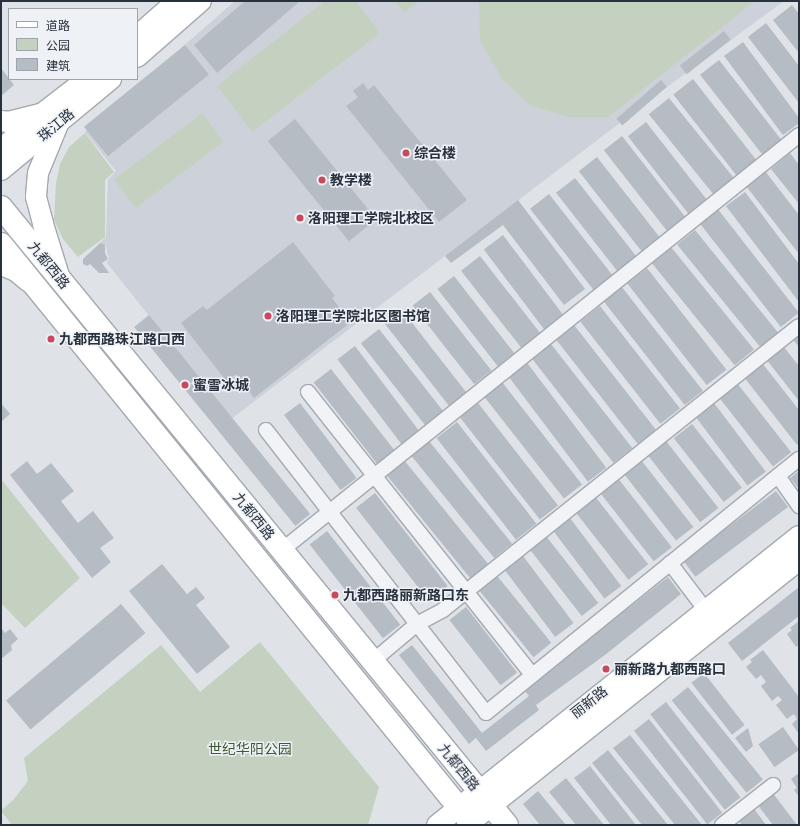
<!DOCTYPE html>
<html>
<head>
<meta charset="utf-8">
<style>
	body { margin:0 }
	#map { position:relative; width:800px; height:826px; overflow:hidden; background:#dfe2e7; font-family:Ubuntu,"Noto Sans SC",sans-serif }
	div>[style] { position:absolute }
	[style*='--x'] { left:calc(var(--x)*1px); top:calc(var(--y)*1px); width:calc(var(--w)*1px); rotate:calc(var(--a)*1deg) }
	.built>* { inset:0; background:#cdd1d9 }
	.green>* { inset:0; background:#c5d1c0; transform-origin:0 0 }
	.building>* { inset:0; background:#b6bcc4; transform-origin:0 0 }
	.roads { filter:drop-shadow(1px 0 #a4a9b1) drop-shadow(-1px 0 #a4a9b1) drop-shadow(0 1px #a4a9b1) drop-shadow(0 -1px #a4a9b1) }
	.minor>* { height:14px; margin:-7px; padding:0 7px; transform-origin:7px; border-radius:7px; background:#f1f3f6 }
	.secondary>* { height:20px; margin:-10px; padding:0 10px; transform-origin:10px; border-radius:10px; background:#fff }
	.primary>* { height:22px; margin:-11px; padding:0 11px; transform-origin:11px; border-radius:11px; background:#fff }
	.dots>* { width:11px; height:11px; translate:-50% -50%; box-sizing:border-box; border:2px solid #eef1f5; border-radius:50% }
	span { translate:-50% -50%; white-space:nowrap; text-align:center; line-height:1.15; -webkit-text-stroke:3px #eef1f5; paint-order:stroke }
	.street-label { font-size:14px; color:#28313e }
	.poi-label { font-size:14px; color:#28313e; font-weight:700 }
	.left { translate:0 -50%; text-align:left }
	.park-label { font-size:14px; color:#3d5936 }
	.frame { position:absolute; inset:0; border:2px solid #28313e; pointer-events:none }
	.legend { position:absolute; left:8px; top:8px; width:130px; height:72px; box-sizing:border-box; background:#eef1f5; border:1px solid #9fa4ac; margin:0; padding:5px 7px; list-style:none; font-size:12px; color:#28313e }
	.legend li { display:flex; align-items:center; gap:8px; height:20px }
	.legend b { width:20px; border:1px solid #9fa4ac }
</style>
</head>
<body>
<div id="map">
	<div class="built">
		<i style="clip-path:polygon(235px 1px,784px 1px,667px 87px,231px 419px,107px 263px,109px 259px,106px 246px,100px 243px,106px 237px,108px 180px,116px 171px,85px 132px)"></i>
	</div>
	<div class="green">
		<i style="clip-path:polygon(325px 1px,356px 1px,380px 33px,252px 132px,217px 86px)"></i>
		<i style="clip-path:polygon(395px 1px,419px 1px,404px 13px)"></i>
		<i style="clip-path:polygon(479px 1px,755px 1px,608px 117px,570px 117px,531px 106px,502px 79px,480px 40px)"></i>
		<i style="left:202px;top:113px;width:36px;height:110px;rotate:53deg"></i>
		<i style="clip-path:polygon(85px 133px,114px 172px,105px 180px,105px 237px,78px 257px,63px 239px,54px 220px,56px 183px,60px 164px,69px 147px)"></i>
		<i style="clip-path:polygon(1px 479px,80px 578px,25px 628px,1px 603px)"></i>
		<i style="clip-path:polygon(260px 642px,379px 787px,368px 825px,12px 825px,1px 811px,14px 799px,28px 781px,24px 758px,161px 645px,200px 692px)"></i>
	</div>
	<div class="building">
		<i style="clip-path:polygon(245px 1px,300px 1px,217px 73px,194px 45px)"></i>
		<i style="clip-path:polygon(792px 5px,799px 14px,799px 53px,773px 20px)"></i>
		<i style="clip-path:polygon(766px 23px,799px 66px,799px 103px,748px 37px)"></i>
		<i style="left:724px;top:31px;width:11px;height:56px;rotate:52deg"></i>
		<i style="clip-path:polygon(743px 42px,799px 118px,799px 123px,783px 135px,724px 56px)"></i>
		<i style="left:185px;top:45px;width:38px;height:130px;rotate:51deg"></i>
		<i style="left:719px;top:60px;width:103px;height:24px;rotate:52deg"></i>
		<i style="clip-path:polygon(1px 68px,14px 85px,1px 96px)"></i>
		<i style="left:693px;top:79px;width:105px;height:25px;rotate:52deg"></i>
		<i style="left:661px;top:80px;width:9px;height:59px;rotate:49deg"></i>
		<i style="clip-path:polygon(363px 83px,368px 90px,374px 85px,467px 200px,439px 222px,346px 106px,358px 97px,353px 91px)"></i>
		<i style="left:669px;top:98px;width:103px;height:26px;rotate:51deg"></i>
		<i style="left:295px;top:119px;width:129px;height:35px;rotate:51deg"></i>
		<i style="left:646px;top:122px;width:100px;height:23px;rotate:52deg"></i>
		<i style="left:622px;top:136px;width:104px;height:23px;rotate:52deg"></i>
		<i style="clip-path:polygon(790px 153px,799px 165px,799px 204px,771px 169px)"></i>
		<i style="left:597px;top:157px;width:104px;height:23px;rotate:52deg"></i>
		<i style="clip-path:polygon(765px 171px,799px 215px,799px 254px,746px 186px)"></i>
		<i style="left:575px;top:178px;width:100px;height:24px;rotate:52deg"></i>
		<i style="clip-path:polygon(745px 192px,799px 264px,799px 302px,726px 206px)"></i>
		<i style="left:549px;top:194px;width:105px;height:24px;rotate:52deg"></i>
		<i style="clip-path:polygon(518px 200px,585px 289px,564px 305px,503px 225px,451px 263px,445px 256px)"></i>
		<i style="left:717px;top:208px;width:133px;height:23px;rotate:52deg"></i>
		<i style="left:695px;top:230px;width:132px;height:23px;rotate:51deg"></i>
		<i style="left:503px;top:235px;width:101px;height:24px;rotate:53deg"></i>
		<i style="clip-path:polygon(293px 242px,335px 296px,332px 298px,351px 322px,254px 398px,236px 374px,227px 382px,181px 323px,203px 306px,207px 310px)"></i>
		<i style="clip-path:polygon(100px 243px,105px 245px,105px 253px,108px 259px,102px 263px,109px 273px,99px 273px,90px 264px,87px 266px,83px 264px,83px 259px)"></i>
		<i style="left:671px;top:247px;width:132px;height:25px;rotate:51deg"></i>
		<i style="left:480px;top:256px;width:98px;height:24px;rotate:52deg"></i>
		<i style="left:647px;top:268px;width:129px;height:25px;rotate:52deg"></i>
		<i style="left:454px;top:276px;width:98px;height:21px;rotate:52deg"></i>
		<i style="left:621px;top:286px;width:133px;height:23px;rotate:52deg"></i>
		<i style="left:430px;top:292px;width:100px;height:22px;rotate:52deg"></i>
		<i style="left:600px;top:306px;width:130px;height:25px;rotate:52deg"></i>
		<i style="left:402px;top:310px;width:105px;height:22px;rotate:52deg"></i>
		<i style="left:149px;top:315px;width:256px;height:19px;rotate:51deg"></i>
		<i style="left:574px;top:325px;width:133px;height:23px;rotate:52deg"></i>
		<i style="left:379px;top:329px;width:104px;height:23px;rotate:52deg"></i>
		<i style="clip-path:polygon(799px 332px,799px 347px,792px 338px)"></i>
		<i style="left:551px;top:344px;width:132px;height:24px;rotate:52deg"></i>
		<i style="left:355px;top:346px;width:109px;height:22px;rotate:53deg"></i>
		<i style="clip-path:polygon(783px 346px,799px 366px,799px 401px,766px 359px)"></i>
		<i style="left:525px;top:360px;width:135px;height:23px;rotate:53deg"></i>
		<i style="clip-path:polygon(762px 363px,799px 410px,799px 443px,797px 445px,744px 377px)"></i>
		<i style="left:331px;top:369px;width:105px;height:22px;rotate:52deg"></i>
		<i style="left:502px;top:382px;width:130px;height:23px;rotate:52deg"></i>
		<i style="left:737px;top:383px;width:88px;height:23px;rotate:52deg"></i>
		<i style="clip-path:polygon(1px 403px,10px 414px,1px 422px)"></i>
		<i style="left:300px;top:403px;width:94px;height:20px;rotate:53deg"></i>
		<i style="left:478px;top:403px;width:130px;height:23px;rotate:52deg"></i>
		<i style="left:714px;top:403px;width:86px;height:23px;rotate:53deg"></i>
		<i style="left:457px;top:422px;width:129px;height:26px;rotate:52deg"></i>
		<i style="left:692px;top:424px;width:81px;height:23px;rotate:52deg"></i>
		<i style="left:429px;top:441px;width:132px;height:23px;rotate:51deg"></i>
		<i style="left:666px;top:441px;width:85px;height:23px;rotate:52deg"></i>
		<i style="left:404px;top:460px;width:134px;height:23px;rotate:51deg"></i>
		<i style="left:641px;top:460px;width:85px;height:22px;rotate:52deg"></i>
		<i style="clip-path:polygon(27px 461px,37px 474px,51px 463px,74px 491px,61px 501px,78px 523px,93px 511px,114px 538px,100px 548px,111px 562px,92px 578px,10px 475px)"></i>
		<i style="clip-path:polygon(799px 471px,799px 489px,790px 478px)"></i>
		<i style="left:617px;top:477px;width:89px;height:23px;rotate:52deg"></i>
		<i style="left:776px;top:491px;width:20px;height:116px;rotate:53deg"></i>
		<i style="left:375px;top:493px;width:118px;height:24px;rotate:52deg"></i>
		<i style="left:594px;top:495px;width:88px;height:25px;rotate:52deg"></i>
		<i style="left:570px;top:518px;width:85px;height:21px;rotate:53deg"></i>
		<i style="left:327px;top:531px;width:119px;height:22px;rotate:52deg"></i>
		<i style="left:546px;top:536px;width:85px;height:21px;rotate:52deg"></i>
		<i style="left:520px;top:552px;width:89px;height:23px;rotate:53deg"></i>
		<i style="clip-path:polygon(162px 564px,187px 594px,196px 587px,205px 598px,196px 605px,230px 647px,197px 674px,129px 591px)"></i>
		<i style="left:494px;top:572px;width:91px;height:23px;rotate:51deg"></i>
		<i style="clip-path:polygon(668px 577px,681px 594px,605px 655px,536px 705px,539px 710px,486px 751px,476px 738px,469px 744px,399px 655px,412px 645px,482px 733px,529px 696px,524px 690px)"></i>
		<i style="clip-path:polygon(799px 587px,799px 616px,742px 661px,728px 643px)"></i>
		<i style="left:121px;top:604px;width:38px;height:150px;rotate:50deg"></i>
		<i style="left:466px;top:607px;width:83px;height:21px;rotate:52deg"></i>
		<i style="clip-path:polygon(799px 621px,799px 645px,796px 647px,787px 634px,792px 630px,790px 628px)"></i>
		<i style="clip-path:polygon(1px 628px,5px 633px,10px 629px,18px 639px,11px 645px,12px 650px,1px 659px)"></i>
		<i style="clip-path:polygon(763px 650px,799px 697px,799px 734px,792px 724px,797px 719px,794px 714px,787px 719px,776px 705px,782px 700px,778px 696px,772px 701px,761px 686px,766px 682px,761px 675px,756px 679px,746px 667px,752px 662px,750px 660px)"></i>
		<i style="left:704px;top:673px;width:66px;height:16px;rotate:52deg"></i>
		<i style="left:688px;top:687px;width:119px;height:21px;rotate:51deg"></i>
		<i style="left:666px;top:702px;width:121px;height:20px;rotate:52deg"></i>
		<i style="left:649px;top:719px;width:119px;height:19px;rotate:52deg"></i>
		<i style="left:783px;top:727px;width:28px;height:30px;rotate:55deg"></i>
		<i style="clip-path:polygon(748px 728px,753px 746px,746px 752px,735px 738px)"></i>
		<i style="clip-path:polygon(630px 735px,702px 825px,675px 825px,613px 748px)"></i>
		<i style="clip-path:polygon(608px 750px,668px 825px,642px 825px,592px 763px)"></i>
		<i style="clip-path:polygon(590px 766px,636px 825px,611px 825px,574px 778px)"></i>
		<i style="clip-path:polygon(799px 773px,799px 797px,794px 790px,797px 788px,791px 779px)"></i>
		<i style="clip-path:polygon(566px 778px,604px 825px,576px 825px,549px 792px)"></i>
		<i style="clip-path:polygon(538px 791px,566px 825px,540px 825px,523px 804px)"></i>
		<i style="clip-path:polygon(772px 792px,797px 825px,773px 825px,757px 804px)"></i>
		<i style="clip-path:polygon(752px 806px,766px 825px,742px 825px,737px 818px)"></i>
	</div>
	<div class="roads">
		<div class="minor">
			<i style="--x:308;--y:392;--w:361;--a:51.6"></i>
			<i style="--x:266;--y:430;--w:358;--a:52.1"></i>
			<i style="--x:486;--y:713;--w:403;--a:-39.1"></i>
			<i style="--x:778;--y:476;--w:37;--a:55"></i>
			<i style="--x:282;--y:550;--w:663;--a:-38.75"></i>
			<i style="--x:670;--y:563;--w:68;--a:52.8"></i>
			<i style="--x:373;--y:661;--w:57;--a:-40.1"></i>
			<i style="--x:417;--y:624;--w:30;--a:-28"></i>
			<i style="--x:443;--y:610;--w:455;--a:-38.6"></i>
			<i style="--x:722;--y:825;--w:65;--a:-38.1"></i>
		</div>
		<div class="secondary">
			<i style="--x:137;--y:36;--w:53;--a:-41.2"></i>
			<i style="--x:137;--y:57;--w:85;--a:-41.2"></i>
			<i style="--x:1;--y:121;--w:7;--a:8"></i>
			<i style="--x:8;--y:122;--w:33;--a:-14"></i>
			<i style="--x:59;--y:122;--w:55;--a:112.4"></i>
			<i style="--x:38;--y:173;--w:24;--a:95"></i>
			<i style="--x:36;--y:197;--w:28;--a:75"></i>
			<i style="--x:43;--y:224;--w:58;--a:72.8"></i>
			<i style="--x:1;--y:149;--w:55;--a:-40.6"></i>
			<i style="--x:43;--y:113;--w:56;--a:-37.7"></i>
			<i style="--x:1;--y:170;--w:143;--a:-39.6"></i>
			<i style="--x:1;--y:265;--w:16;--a:22"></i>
			<i style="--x:16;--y:271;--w:16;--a:40"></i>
			<i style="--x:437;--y:825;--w:463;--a:-38.6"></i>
			<i style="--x:467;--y:825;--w:425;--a:-38.6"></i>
		</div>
		<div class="primary">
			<i style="--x:1;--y:207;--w:799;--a:50.69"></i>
			<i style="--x:1;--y:244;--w:749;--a:50.91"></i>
		</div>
	</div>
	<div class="dots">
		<i style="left:406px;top:153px;background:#c8485e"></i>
		<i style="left:322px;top:180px;background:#c8485e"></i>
		<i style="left:300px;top:218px;background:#c8485e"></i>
		<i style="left:268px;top:316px;background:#c8485e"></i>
		<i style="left:51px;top:339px;background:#c8485e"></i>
		<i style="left:185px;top:385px;background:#c8485e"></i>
		<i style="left:335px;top:595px;background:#c8485e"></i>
		<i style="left:606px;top:669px;background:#c8485e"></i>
	</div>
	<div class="street-label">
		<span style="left:56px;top:125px;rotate:-40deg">珠江路</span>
		<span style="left:49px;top:265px;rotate:51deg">九都西路</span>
		<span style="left:254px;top:516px;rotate:51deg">九都西路</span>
		<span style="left:589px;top:702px;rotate:-38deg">丽新路</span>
		<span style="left:459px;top:767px;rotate:51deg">九都西路</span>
	</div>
	<div class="poi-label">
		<span class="left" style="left:414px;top:153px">综合楼</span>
		<span class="left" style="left:330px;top:180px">教学楼</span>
		<span class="left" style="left:308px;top:218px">洛阳理工学院北校区</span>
		<span class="left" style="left:276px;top:316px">洛阳理工学院北区图书馆</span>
		<span class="left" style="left:59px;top:339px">九都西路珠江路口西</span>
		<span class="left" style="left:193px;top:385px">蜜雪冰城</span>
		<span class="left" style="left:343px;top:595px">九都西路丽新路口东</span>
		<span class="left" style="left:614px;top:669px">丽新路九都西路口</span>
	</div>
	<div class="park-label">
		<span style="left:250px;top:749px">世纪华阳公园</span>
	</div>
	<div class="frame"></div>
	<ul class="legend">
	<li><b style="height:5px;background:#fff"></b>道路</li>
	<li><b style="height:11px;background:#c5d1c0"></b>公园</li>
	<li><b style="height:11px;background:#b6bcc4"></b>建筑</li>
	</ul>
</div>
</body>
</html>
